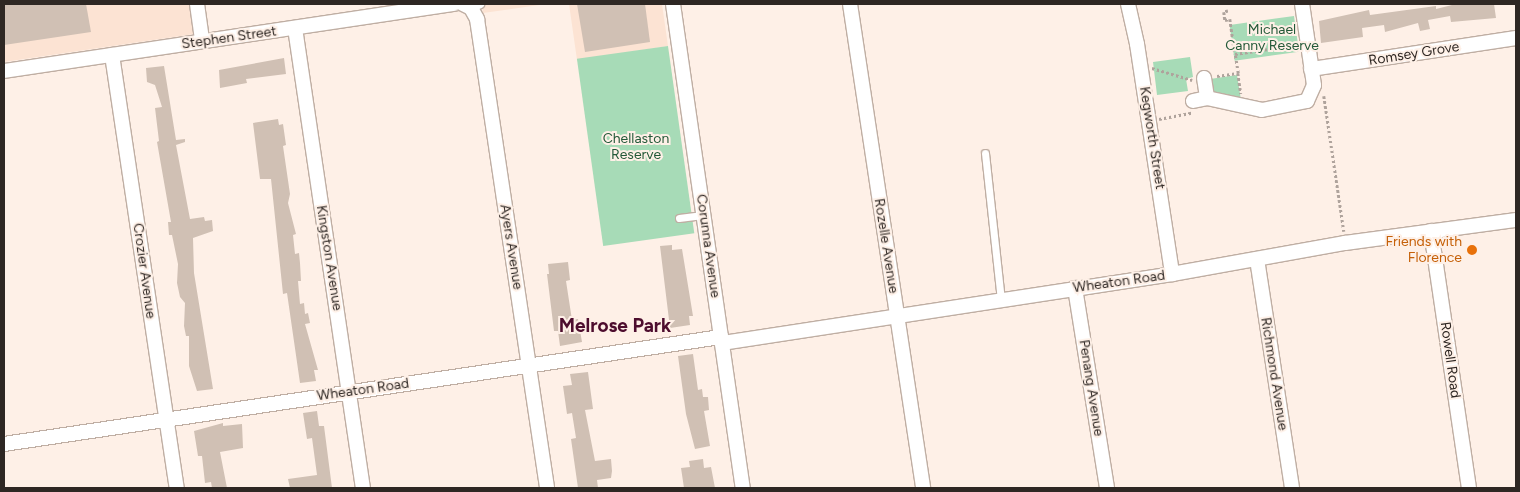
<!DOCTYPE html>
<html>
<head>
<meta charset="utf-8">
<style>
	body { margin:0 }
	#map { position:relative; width:1520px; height:492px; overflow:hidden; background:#fef0e7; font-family:Figtree,sans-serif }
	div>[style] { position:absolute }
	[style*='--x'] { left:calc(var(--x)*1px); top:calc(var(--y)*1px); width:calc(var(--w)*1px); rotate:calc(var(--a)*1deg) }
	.built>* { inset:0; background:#fce3d3 }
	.green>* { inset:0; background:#a7dbb7; transform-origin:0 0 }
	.building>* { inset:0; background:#d0c0b4 }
	.path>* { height:2.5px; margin-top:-1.25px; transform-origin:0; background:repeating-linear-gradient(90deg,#afa39c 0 2.5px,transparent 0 5px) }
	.roads { filter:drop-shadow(1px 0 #bfaea3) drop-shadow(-1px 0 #bfaea3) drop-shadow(0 1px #bfaea3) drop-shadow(0 -1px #bfaea3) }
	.service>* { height:7px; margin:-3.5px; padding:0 3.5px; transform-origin:3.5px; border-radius:3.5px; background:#fff }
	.minor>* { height:14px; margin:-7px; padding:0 7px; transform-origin:7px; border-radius:7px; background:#fff }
	.dots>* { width:14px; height:14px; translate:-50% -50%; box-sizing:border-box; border:2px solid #fef0e7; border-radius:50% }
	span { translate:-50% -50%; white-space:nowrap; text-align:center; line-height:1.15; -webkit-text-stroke:4px #fef0e7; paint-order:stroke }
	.park-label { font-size:14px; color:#235938 }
	.street-label { font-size:14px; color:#2e2723 }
	.food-label { font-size:14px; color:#c56008 }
	.right { translate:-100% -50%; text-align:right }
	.district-label { font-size:19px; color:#4d0d2e; font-weight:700 }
	.frame { position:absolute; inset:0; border:5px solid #2e2723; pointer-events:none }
</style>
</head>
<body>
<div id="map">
	<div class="built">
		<i style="clip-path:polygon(4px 4px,190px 4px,194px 34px,4px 62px)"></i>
		<i style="clip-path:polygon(482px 4px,546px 4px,483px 13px)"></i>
		<i style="clip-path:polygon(569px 4px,662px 4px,668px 46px,577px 60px)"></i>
	</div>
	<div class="green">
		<i style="left:1294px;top:16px;width:36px;height:65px;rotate:82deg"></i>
		<i style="left:668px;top:46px;width:189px;height:92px;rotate:82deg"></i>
		<i style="clip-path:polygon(1190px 57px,1193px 77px,1186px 79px,1188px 91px,1157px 95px,1153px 62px)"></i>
		<i style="clip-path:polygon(1237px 75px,1241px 100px,1213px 94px,1210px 79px)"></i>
	</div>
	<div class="building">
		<i style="clip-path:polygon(4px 4px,86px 4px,91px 32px,4px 45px)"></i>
		<i style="clip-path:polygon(577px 4px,645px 4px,650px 42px,585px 52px)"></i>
		<i style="clip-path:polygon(1456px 4px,1494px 4px,1496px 18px,1451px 22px,1450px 16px,1428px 20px,1430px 29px,1420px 31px,1418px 23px,1385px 32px,1384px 25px,1362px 28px,1363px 37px,1321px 43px,1319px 21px,1369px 10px,1370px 15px,1436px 6px,1436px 9px)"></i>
		<i style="clip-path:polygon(284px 58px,286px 74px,246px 79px,247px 83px,220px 88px,219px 70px)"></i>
		<i style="clip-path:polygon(164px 66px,176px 140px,185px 139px,185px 142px,176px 145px,190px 219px,204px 217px,205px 221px,212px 220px,213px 231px,193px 238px,194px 273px,213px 389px,197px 391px,189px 366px,189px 336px,186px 336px,184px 326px,185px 303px,180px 297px,177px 283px,178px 264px,172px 235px,169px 235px,168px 222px,171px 222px,157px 142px,159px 141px,155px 108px,162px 107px,155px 85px,147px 82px,146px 68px)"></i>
		<i style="clip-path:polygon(278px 119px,279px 125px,283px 124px,286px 145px,283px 146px,290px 194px,288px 203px,296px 234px,293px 235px,295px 254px,299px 253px,300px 263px,301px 281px,298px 281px,300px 304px,304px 303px,305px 314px,308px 313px,310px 323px,305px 324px,318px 370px,314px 370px,316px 381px,300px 383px,287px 293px,283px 294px,271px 179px,260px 179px,253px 123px)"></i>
		<i style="clip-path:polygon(672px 245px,672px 250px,682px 249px,693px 316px,689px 316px,690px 325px,670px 328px,660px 246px)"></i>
		<i style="clip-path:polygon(568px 262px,570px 280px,566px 281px,572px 320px,578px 319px,582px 342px,560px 346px,558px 331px,554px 331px,547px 274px,549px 274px,548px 264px)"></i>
		<i style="clip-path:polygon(693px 354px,698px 390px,702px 389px,703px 397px,708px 397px,709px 410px,704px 411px,710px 446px,695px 449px,686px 414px,678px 356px)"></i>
		<i style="clip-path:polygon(588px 372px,593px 409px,585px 410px,595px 461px,611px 459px,612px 471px,611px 478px,597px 480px,598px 488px,578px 488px,571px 439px,576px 438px,572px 413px,567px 414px,563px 386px,572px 385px,570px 374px)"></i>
		<i style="clip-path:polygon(317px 411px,319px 426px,324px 426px,332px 488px,290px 488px,288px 479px,317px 475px,312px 438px,307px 439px,303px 413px)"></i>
		<i style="clip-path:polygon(223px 423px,223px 426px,242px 424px,243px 448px,220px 452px,227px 488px,212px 488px,211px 482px,205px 483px,202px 456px,198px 456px,194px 431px)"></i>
		<i style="clip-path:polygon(703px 459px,704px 468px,711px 467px,715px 488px,684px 488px,681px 468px,690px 467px,689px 461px)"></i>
	</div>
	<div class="path">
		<i style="--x:1228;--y:11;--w:4;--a:166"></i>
		<i style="--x:1224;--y:12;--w:8;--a:83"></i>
		<i style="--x:1225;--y:20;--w:5;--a:-11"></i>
		<i style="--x:1230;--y:19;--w:35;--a:82"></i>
		<i style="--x:1152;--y:68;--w:42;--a:16.7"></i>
		<i style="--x:1238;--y:73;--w:21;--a:82"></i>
		<i style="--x:1217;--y:76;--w:21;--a:-8"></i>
		<i style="--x:1238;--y:73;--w:19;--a:-99"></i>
		<i style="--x:1235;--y:54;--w:62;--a:-8.4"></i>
		<i style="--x:1324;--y:96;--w:137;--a:81.6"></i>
		<i style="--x:1159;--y:119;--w:33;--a:-11"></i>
	</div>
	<div class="roads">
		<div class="service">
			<i style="--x:471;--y:8;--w:10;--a:-24"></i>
			<i style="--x:985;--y:153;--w:148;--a:83.8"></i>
			<i style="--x:679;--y:218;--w:24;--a:-7"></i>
		</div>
		<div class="minor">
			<i style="--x:197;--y:4;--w:37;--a:82"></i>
			<i style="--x:463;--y:4;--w:9;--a:27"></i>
			<i style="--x:471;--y:8;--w:13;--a:61"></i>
			<i style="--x:477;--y:19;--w:474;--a:81.5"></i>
			<i style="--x:673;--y:4;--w:489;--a:81.8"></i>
			<i style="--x:850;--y:4;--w:489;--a:81.4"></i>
			<i style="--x:1128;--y:4;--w:41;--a:77.3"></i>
			<i style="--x:1137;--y:44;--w:233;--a:81.3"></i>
			<i style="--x:295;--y:28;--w:465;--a:81.6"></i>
			<i style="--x:112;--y:55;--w:438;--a:81.5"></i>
			<i style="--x:1311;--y:69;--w:207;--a:-8.6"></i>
			<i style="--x:4;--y:71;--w:455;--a:-8.5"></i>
			<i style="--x:1204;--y:78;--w:20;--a:81"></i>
			<i style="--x:1193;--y:101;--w:14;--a:-12"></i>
			<i style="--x:1207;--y:98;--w:56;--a:12.3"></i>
			<i style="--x:1262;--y:110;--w:46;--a:-11.3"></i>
			<i style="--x:1307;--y:101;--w:17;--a:-66"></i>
			<i style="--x:1314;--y:85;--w:82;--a:-98.4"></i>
			<i style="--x:1431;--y:231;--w:260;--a:81.6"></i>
			<i style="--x:1257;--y:259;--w:232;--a:81.3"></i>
			<i style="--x:1075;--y:288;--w:203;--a:80.9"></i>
			<i style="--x:722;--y:343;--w:455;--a:-8.7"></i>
			<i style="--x:1172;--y:274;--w:176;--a:-10.2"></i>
			<i style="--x:1345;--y:243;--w:173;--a:-7.7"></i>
			<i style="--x:4;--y:444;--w:725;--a:-8.49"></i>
		</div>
	</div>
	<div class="dots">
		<i style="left:1472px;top:250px;background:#e8710a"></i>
	</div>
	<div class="park-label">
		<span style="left:1272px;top:38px">Michael<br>Canny Reserve</span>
		<span style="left:636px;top:147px">Chellaston<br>Reserve</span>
	</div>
	<div class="street-label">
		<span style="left:229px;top:38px;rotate:-8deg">Stephen Street</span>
		<span style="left:1414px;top:54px;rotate:-9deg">Romsey Grove</span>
		<span style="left:1152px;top:138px;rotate:81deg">Kegworth Street</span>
		<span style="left:708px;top:246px;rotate:82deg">Corunna Avenue</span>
		<span style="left:886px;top:246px;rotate:81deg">Rozelle Avenue</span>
		<span style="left:511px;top:247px;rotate:81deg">Ayers Avenue</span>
		<span style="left:329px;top:258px;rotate:81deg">Kingston Avenue</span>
		<span style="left:144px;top:271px;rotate:82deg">Crozier Avenue</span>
		<span style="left:1119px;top:282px;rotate:-8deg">Wheaton Road</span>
		<span style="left:1450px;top:360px;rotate:82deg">Rowell Road</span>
		<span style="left:1274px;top:374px;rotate:81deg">Richmond Avenue</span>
		<span style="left:1091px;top:388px;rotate:81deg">Penang Avenue</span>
		<span style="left:363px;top:390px;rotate:-8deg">Wheaton Road</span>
	</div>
	<div class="food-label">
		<span class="right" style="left:1462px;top:250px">Friends with<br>Florence</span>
	</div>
	<div class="district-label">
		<span style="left:615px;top:326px">Melrose Park</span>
	</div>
	<div class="frame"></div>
</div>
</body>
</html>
